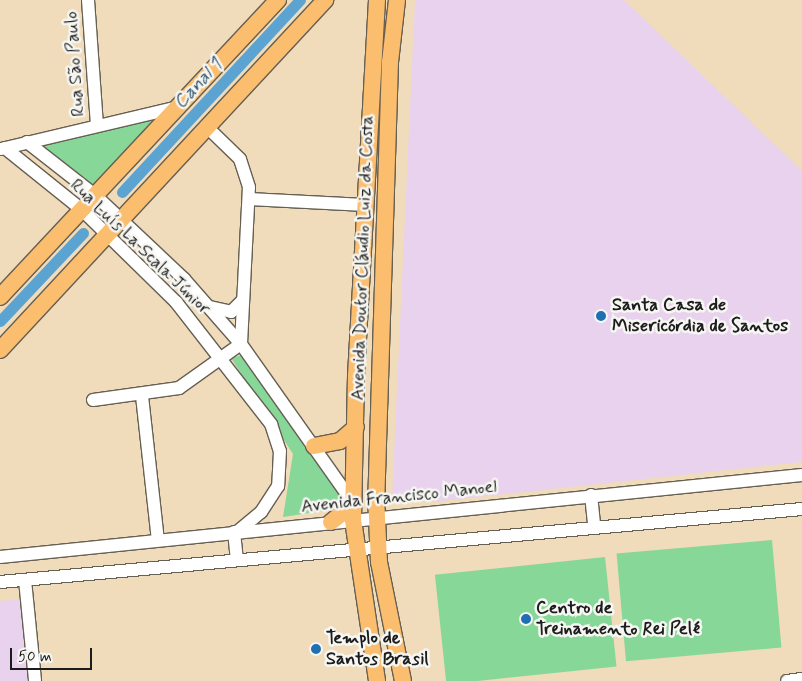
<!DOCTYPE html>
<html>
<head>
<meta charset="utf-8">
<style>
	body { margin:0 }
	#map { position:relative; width:802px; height:681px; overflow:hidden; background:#f0dbba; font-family:Mynerve,sans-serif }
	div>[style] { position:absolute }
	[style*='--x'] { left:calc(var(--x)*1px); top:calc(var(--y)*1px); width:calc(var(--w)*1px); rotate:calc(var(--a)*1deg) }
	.built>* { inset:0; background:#e8d2ee }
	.green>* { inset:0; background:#86d798; transform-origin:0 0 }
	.canal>* { height:11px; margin:-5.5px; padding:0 5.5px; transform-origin:5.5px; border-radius:5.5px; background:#5ba4d2 }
	.roads { filter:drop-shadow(1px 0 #665f53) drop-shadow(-1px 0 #665f53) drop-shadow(0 1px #665f53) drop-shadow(0 -1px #665f53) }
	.minor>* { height:12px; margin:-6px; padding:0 6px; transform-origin:6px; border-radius:6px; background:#fff }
	.major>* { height:16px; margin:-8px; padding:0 8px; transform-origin:8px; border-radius:8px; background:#fbbd6e }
	.dots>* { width:14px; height:14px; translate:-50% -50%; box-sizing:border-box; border:2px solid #f6f6f2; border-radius:50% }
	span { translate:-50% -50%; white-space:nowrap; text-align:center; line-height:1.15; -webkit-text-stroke:5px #f6f6f2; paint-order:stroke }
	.street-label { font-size:18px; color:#1c1c1c }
	.poi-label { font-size:18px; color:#1c1c1c; font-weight:700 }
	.left { translate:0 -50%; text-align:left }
	.water-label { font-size:19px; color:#38596e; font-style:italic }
	.scale { position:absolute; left:10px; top:648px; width:82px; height:22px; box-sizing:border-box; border:2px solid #1c1c1c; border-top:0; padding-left:6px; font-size:15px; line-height:18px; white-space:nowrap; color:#1c1c1c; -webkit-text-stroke:4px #f6f6f2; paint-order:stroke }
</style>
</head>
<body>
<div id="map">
	<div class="built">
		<i style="clip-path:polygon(415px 0,624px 0,802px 171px,802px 462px,432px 502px,392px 499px)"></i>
		<i style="clip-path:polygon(26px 599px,34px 681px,0 681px,0 601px)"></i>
	</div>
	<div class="green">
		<i style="clip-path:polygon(170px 112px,94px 191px,34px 144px)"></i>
		<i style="clip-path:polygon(243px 355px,345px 500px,342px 508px,283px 517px,293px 454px,231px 358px)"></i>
		<i style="left:772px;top:540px;width:108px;height:156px;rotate:85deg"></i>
		<i style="left:605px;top:557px;width:110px;height:171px;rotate:84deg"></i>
	</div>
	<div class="canal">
		<i style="--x:122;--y:192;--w:262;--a:-47.2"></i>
		<i style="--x:0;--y:321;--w:121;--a:-46.7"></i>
	</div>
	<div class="roads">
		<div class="minor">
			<i style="--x:88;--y:0;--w:126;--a:85.9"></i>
			<i style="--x:27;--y:142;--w:88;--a:38"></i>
			<i style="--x:96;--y:196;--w:121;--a:43.3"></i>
			<i style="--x:184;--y:279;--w:86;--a:48.8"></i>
			<i style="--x:241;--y:344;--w:196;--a:54.8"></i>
			<i style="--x:5;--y:148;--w:99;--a:38.8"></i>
			<i style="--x:82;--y:210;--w:132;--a:44.4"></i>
			<i style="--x:176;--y:302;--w:155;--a:52.1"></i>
			<i style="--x:271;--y:424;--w:28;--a:72"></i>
			<i style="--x:280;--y:451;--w:35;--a:93"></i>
			<i style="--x:278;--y:486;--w:31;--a:123"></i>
			<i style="--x:261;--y:512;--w:31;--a:140"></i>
			<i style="--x:1;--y:149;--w:182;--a:-13.3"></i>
			<i style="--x:250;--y:199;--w:114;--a:3"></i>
			<i style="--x:210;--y:307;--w:22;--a:13"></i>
			<i style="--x:231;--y:312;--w:17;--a:-45"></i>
			<i style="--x:142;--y:396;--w:145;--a:83.7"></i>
			<i style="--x:93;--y:400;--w:87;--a:-7.9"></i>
			<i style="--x:179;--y:388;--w:76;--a:-35.4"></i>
			<i style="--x:241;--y:344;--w:157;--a:-87.1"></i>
			<i style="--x:249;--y:187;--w:29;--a:-108"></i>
			<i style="--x:240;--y:159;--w:46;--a:-135.9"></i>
			<i style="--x:591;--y:495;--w:30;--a:84"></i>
			<i style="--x:234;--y:532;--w:27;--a:84"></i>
			<i style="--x:0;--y:557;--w:806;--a:-5.84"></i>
			<i style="--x:25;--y:580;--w:101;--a:84.3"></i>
			<i style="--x:0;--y:582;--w:805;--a:-5.2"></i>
			<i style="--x:787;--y:681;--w:15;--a:-8"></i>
		</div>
		<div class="major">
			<i style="--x:377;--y:0;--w:377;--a:93.2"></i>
			<i style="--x:356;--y:376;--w:144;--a:91.2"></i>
			<i style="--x:353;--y:520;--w:163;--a:81.5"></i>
			<i style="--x:397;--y:0;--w:62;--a:96.4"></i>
			<i style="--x:390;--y:62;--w:434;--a:91.8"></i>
			<i style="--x:376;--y:496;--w:66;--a:87.4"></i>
			<i style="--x:379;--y:562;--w:121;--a:78.6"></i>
			<i style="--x:0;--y:297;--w:407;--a:-46.9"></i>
			<i style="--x:0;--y:350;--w:478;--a:-47.1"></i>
			<i style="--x:314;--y:446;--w:26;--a:-11"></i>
			<i style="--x:340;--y:441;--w:21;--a:-41"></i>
			<i style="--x:331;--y:522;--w:29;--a:-38"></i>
		</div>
	</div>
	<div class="dots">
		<i style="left:601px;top:316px;background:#1f6fb2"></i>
		<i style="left:526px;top:619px;background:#1f6fb2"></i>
		<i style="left:316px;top:649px;background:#1f6fb2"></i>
	</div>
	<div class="street-label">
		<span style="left:75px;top:64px;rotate:-94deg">Rua São Paulo</span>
		<span style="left:140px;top:247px;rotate:44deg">Rua Luís La Scala Júnior</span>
		<span style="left:363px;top:258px;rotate:-88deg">Avenida Doutor Cláudio Luiz da Costa</span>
		<span style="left:399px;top:497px;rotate:-6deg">Avenida Francisco Manoel</span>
	</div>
	<div class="poi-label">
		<span class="left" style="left:612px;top:316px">Santa Casa de<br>Misericórdia de Santos</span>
		<span class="left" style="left:536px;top:619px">Centro de<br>Treinamento Rei Pelé</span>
		<span class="left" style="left:326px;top:649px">Templo de<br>Santos Brasil</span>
	</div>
	<div class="water-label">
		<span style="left:198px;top:84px;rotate:-47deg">Canal 1</span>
	</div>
	<div class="scale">50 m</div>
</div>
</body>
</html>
